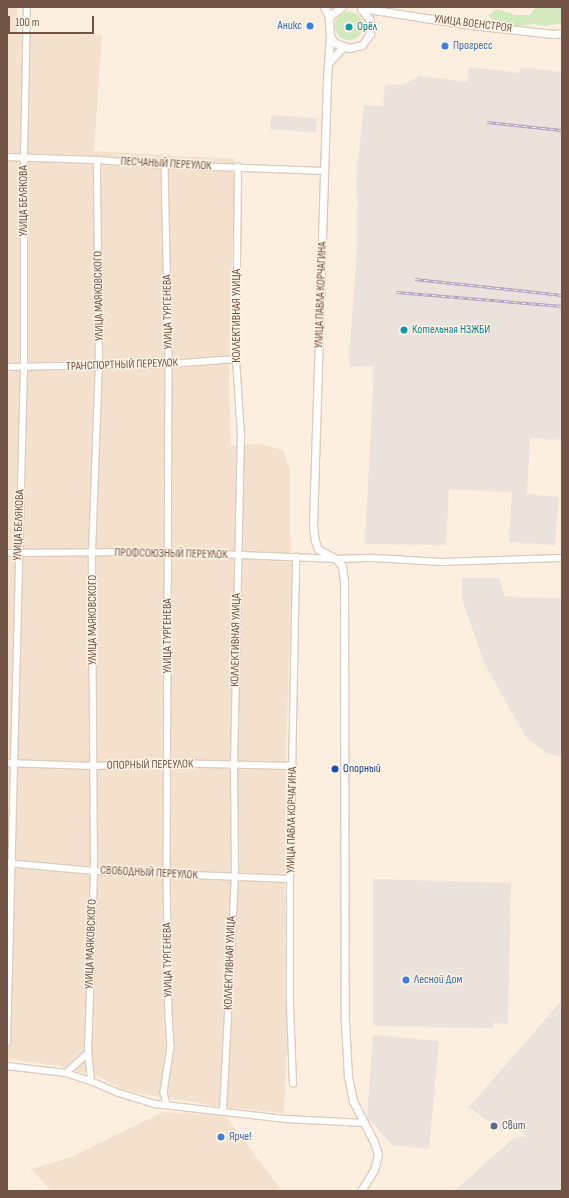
<!DOCTYPE html>
<html>
<head>
<meta charset="utf-8">
<style>
	body { margin:0 }
	#map { position:relative; width:569px; height:1198px; overflow:hidden; background:#fcefdf; font-family:"Sofia Sans Condensed",sans-serif }
	div>[style] { position:absolute }
	[style*='--x'] { left:calc(var(--x)*1px); top:calc(var(--y)*1px); width:calc(var(--w)*1px); rotate:calc(var(--a)*1deg) }
	.residential>* { inset:0; background:#f3e1ce }
	.industrial>* { inset:0; background:#eae2db; transform-origin:0 0 }
	.green>* { inset:0; background:#d2e9be }
	.round { border-radius:50% }
	.roads { filter:drop-shadow(1px 0 #e0cbbc) drop-shadow(-1px 0 #e0cbbc) drop-shadow(0 1px #e0cbbc) drop-shadow(0 -1px #e0cbbc) }
	.minor>* { height:5.5px; margin:-2.75px; padding:0 2.75px; transform-origin:2.75px; border-radius:2.75px; background:#fff }
	.tertiary>* { height:7px; margin:-3.5px; padding:0 3.5px; transform-origin:3.5px; border-radius:3.5px; background:#fff }
	.rail>* { height:3px; margin-top:-1.5px; transform-origin:0; background:repeating-linear-gradient(90deg,#fff4e5 0 4.5px,#b19fc4 0 9px); box-sizing:border-box; border-block:1px solid #b19fc4 }
	.dots>* { width:11px; height:11px; translate:-50% -50%; box-sizing:border-box; border:2px solid #fff4e5; border-radius:50% }
	span { translate:-50% -50%; white-space:nowrap; text-align:center; line-height:1.15; -webkit-text-stroke:3px #fff4e5; paint-order:stroke }
	.street-label { font-size:12px; color:#725447 }
	.shop-label { font-size:12px; color:#366cbe }
	.right { translate:-100% -50%; text-align:right }
	.left { translate:0 -50%; text-align:left }
	.culture-label { font-size:12px; color:#0d838f }
	.transit-label { font-size:12px; color:#164399 }
	.service-label { font-size:12px; color:#4e5e75 }
	.frame { position:absolute; inset:0; border:8px solid #725447; pointer-events:none }
	.scale { position:absolute; left:8px; top:16px; width:86px; height:18px; box-sizing:border-box; border:2px solid #725447; border-top:0; padding-left:5px; font-size:12px; line-height:14px; white-space:nowrap; color:#725447; -webkit-text-stroke:3px #fff4e5; paint-order:stroke }
</style>
</head>
<body>
<div id="map">
	<div class="residential">
		<i style="clip-path:polygon(7px 7px,17px 7px,17px 32px,102px 35px,94px 151px,235px 159px,229px 378px,231px 446px,261px 444px,283px 450px,290px 471px,290px 536px,292px 565px,286px 757px,285px 887px,287px 1046px,284px 1113px,231px 1108px,154px 1096px,124px 1090px,99px 1077px,59px 1066px,7px 1059px)"></i>
		<i style="clip-path:polygon(163px 1112px,225px 1115px,282px 1191px,51px 1191px,31px 1169px,71px 1157px)"></i>
	</div>
	<div class="industrial">
		<i style="clip-path:polygon(469px 67px,520px 73px,521px 67px,562px 72px,562px 440px,530px 438px,527px 494px,559px 497px,555px 545px,509px 542px,512px 492px,449px 489px,446px 545px,365px 544px,374px 366px,350px 367px,349px 358px,357px 249px,358px 198px,356px 181px,364px 105px,383px 106px,385px 85px,402px 85px,419px 76px,467px 82px)"></i>
		<i style="left:271px;top:115px;width:46px;height:14px;rotate:4deg"></i>
		<i style="clip-path:polygon(462px 578px,499px 578px,505px 597px,562px 598px,562px 757px,547px 753px,527px 739px,485px 665px,462px 599px)"></i>
		<i style="clip-path:polygon(373px 879px,511px 883px,508px 1024px,493px 1023px,493px 1028px,376px 1026px,373px 1024px)"></i>
		<i style="clip-path:polygon(562px 1000px,562px 1191px,454px 1191px,514px 1138px,522px 1136px,529px 1138px,509px 1123px,502px 1132px,469px 1107px)"></i>
		<i style="clip-path:polygon(373px 1035px,439px 1041px,429px 1149px,392px 1145px,367px 1117px)"></i>
	</div>
	<div class="green">
		<i style="clip-path:polygon(536px 7px,562px 7px,562px 23px,546px 26px,534px 24px,518px 26px,492px 19px,488px 16px,497px 9px,515px 15px,530px 15px)"></i>
		<i class="round" style="left:335px;top:12px;width:28px;height:28px"></i>
	</div>
	<div class="roads">
		<div class="minor">
			<i style="--x:7;--y:157;--w:90;--a:1.9"></i>
			<i style="--x:97;--y:160;--w:68;--a:4.2"></i>
			<i style="--x:165;--y:165;--w:160;--a:2.1"></i>
			<i style="--x:165;--y:165;--w:199;--a:88.8"></i>
			<i style="--x:169;--y:364;--w:510;--a:90.22"></i>
			<i style="--x:167;--y:874;--w:143;--a:89.2"></i>
			<i style="--x:169;--y:1017;--w:30;--a:86"></i>
			<i style="--x:171;--y:1047;--w:46;--a:98.8"></i>
			<i style="--x:164;--y:1092;--w:13;--a:77"></i>
			<i style="--x:7;--y:367;--w:162;--a:-1.1"></i>
			<i style="--x:169;--y:364;--w:67;--a:-4.3"></i>
			<i style="--x:7;--y:553;--w:162;--a:-0.4"></i>
			<i style="--x:169;--y:552;--w:167;--a:2.4"></i>
			<i style="--x:336;--y:559;--w:38;--a:-2"></i>
			<i style="--x:374;--y:558;--w:67;--a:3.4"></i>
			<i style="--x:441;--y:562;--w:121;--a:-1.9"></i>
			<i style="--x:7;--y:763;--w:87;--a:2"></i>
			<i style="--x:94;--y:766;--w:73;--a:-2.4"></i>
			<i style="--x:167;--y:763;--w:126;--a:1.4"></i>
			<i style="--x:7;--y:863;--w:87;--a:5.3"></i>
			<i style="--x:94;--y:871;--w:196;--a:2.3"></i>
			<i style="--x:7;--y:1043;--w:675;--a:-88.56"></i>
			<i style="--x:24;--y:368;--w:210;--a:-90"></i>
			<i style="--x:24;--y:158;--w:151;--a:-88.9"></i>
			<i style="--x:7;--y:1066;--w:59;--a:6.8"></i>
			<i style="--x:66;--y:1073;--w:26;--a:18"></i>
			<i style="--x:91;--y:1081;--w:30;--a:23"></i>
			<i style="--x:119;--y:1093;--w:39;--a:17"></i>
			<i style="--x:156;--y:1104;--w:131;--a:6.6"></i>
			<i style="--x:286;--y:1119;--w:79;--a:2.9"></i>
			<i style="--x:66;--y:1073;--w:30;--a:-42"></i>
			<i style="--x:91;--y:1081;--w:28;--a:-96"></i>
			<i style="--x:88;--y:1053;--w:182;--a:-88.1"></i>
			<i style="--x:94;--y:871;--w:318;--a:-90.4"></i>
			<i style="--x:92;--y:553;--w:187;--a:-87.9"></i>
			<i style="--x:99;--y:366;--w:206;--a:-90.6"></i>
			<i style="--x:293;--y:1084;--w:78;--a:-92.2"></i>
			<i style="--x:290;--y:1006;--w:127;--a:-90"></i>
			<i style="--x:290;--y:879;--w:322;--a:-88.9"></i>
			<i style="--x:223;--y:1112;--w:235;--a:-87.1"></i>
			<i style="--x:235;--y:877;--w:112;--a:-90.5"></i>
			<i style="--x:234;--y:765;--w:329;--a:-88.8"></i>
			<i style="--x:241;--y:436;--w:77;--a:-93.7"></i>
			<i style="--x:236;--y:359;--w:192;--a:-89.4"></i>
		</div>
		<div class="tertiary">
			<i style="--x:324;--y:7;--w:8;--a:60"></i>
			<i style="--x:328;--y:14;--w:5;--a:79"></i>
			<i style="--x:342;--y:7;--w:12;--a:145"></i>
			<i style="--x:332;--y:14;--w:6;--a:121"></i>
			<i style="--x:329;--y:19;--w:17;--a:87"></i>
			<i style="--x:330;--y:36;--w:9;--a:54"></i>
			<i style="--x:335;--y:43;--w:15;--a:20"></i>
			<i style="--x:349;--y:48;--w:13;--a:-13"></i>
			<i style="--x:362;--y:45;--w:14;--a:-54"></i>
			<i style="--x:370;--y:34;--w:14;--a:-90"></i>
			<i style="--x:370;--y:20;--w:14;--a:-129"></i>
			<i style="--x:361;--y:8;--w:111;--a:8.8"></i>
			<i style="--x:471;--y:25;--w:83;--a:6.2"></i>
			<i style="--x:554;--y:34;--w:8;--a:-7"></i>
			<i style="--x:330;--y:36;--w:44;--a:93.9"></i>
			<i style="--x:327;--y:80;--w:447;--a:91.8"></i>
			<i style="--x:313;--y:527;--w:14;--a:82"></i>
			<i style="--x:315;--y:541;--w:9;--a:69"></i>
			<i style="--x:318;--y:549;--w:21;--a:29"></i>
			<i style="--x:336;--y:559;--w:9;--a:49"></i>
			<i style="--x:342;--y:566;--w:16;--a:83"></i>
			<i style="--x:344;--y:582;--w:438;--a:89.9"></i>
			<i style="--x:345;--y:1020;--w:57;--a:87"></i>
			<i style="--x:348;--y:1077;--w:25;--a:78"></i>
			<i style="--x:353;--y:1101;--w:46;--a:62.9"></i>
			<i style="--x:374;--y:1142;--w:13;--a:72"></i>
			<i style="--x:378;--y:1154;--w:16;--a:104"></i>
			<i style="--x:374;--y:1170;--w:25;--a:122"></i>
			<i style="--x:329;--y:62;--w:21;--a:-47"></i>
		</div>
	</div>
	<div class="rail">
		<i style="--x:487;--y:122;--w:75;--a:6.1"></i>
		<i style="--x:415;--y:279;--w:148;--a:6.2"></i>
		<i style="--x:396;--y:292;--w:167;--a:4.8"></i>
	</div>
	<div class="dots">
		<i style="left:310px;top:26px;background:#3f7fe0"></i>
		<i style="left:349px;top:27px;background:#0f9aa8"></i>
		<i style="left:445px;top:46px;background:#3f7fe0"></i>
		<i style="left:404px;top:330px;background:#0f9aa8"></i>
		<i style="left:335px;top:769px;background:#1a4fb4"></i>
		<i style="left:406px;top:980px;background:#3f7fe0"></i>
		<i style="left:494px;top:1126px;background:#5c6f8a"></i>
		<i style="left:221px;top:1137px;background:#3f7fe0"></i>
	</div>
	<div class="street-label">
		<span style="left:473px;top:24px;rotate:7deg">УЛИЦА ВОЕНСТРОЯ</span>
		<span style="left:166px;top:164px;rotate:3deg">ПЕСЧАНЫЙ ПЕРЕУЛОК</span>
		<span style="left:24px;top:201px;rotate:-90deg">УЛИЦА БЕЛЯКОВА</span>
		<span style="left:321px;top:295px;rotate:-88deg">УЛИЦА ПАВЛА КОРЧАГИНА</span>
		<span style="left:99px;top:296px;rotate:-91deg">УЛИЦА МАЯКОВСКОГО</span>
		<span style="left:168px;top:312px;rotate:-91deg">УЛИЦА ТУРГЕНЕВА</span>
		<span style="left:237px;top:316px;rotate:-90deg">КОЛЛЕКТИВНАЯ УЛИЦА</span>
		<span style="left:122px;top:365px;rotate:-2deg">ТРАНСПОРТНЫЙ ПЕРЕУЛОК</span>
		<span style="left:19px;top:525px;rotate:-88deg">УЛИЦА БЕЛЯКОВА</span>
		<span style="left:171px;top:554px;rotate:1deg">ПРОФСОЮЗНЫЙ ПЕРЕУЛОК</span>
		<span style="left:93px;top:620px;rotate:-90deg">УЛИЦА МАЯКОВСКОГО</span>
		<span style="left:168px;top:636px;rotate:-90deg">УЛИЦА ТУРГЕНЕВА</span>
		<span style="left:236px;top:640px;rotate:-89deg">КОЛЛЕКТИВНАЯ УЛИЦА</span>
		<span style="left:150px;top:765px;rotate:-1deg">ОПОРНЫЙ ПЕРЕУЛОК</span>
		<span style="left:292px;top:820px;rotate:-89deg">УЛИЦА ПАВЛА КОРЧАГИНА</span>
		<span style="left:149px;top:873px;rotate:3deg">СВОБОДНЫЙ ПЕРЕУЛОК</span>
		<span style="left:91px;top:944px;rotate:-88deg">УЛИЦА МАЯКОВСКОГО</span>
		<span style="left:168px;top:960px;rotate:-91deg">УЛИЦА ТУРГЕНЕВА</span>
		<span style="left:230px;top:963px;rotate:-88deg">КОЛЛЕКТИВНАЯ УЛИЦА</span>
	</div>
	<div class="shop-label">
		<span class="right" style="left:302px;top:26px">Аникс</span>
		<span class="left" style="left:453px;top:46px">Прогресс</span>
		<span class="left" style="left:414px;top:980px">Лесной Дом</span>
		<span class="left" style="left:229px;top:1137px">Ярче!</span>
	</div>
	<div class="culture-label">
		<span class="left" style="left:357px;top:27px">Орёл</span>
		<span class="left" style="left:412px;top:330px">Котельная НЗЖБИ</span>
	</div>
	<div class="transit-label">
		<span class="left" style="left:343px;top:769px">Опорный</span>
	</div>
	<div class="service-label">
		<span class="left" style="left:502px;top:1126px">Свит</span>
	</div>
	<div class="frame"></div>
	<div class="scale">100 m</div>
</div>
</body>
</html>
